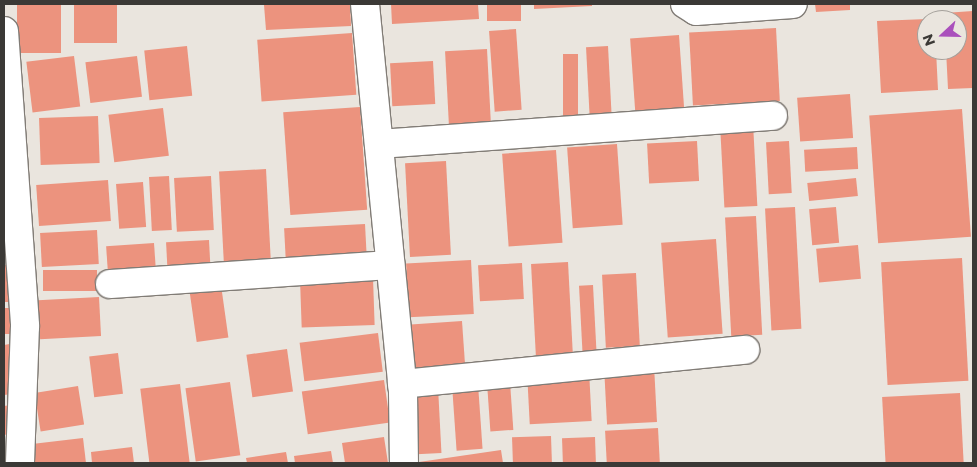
<!DOCTYPE html>
<html>
<head>
<meta charset="utf-8">
<style>
	body { margin:0 }
	#map { position:relative; width:977px; height:467px; overflow:hidden; background:#eae5de; font-family:Montserrat,sans-serif }
	div>[style] { position:absolute }
	[style*='--x'] { left:calc(var(--x)*1px); top:calc(var(--y)*1px); width:calc(var(--w)*1px); rotate:calc(var(--a)*1deg) }
	.building>* { inset:0; background:#ec937e; transform-origin:0 0 }
	.roads { filter:drop-shadow(1px 0 #817c76) drop-shadow(-1px 0 #817c76) drop-shadow(0 1px #817c76) drop-shadow(0 -1px #817c76) }
	.street>* { height:28px; margin:-14px; padding:0 14px; transform-origin:14px; border-radius:14px; background:#fff }
	span { translate:-50% -50%; white-space:nowrap; text-align:center; line-height:1.15; -webkit-text-stroke:5px #eae5de; paint-order:stroke }
	.frame { position:absolute; inset:0; border:5px solid #3b3936; pointer-events:none }
	.north { position:absolute; left:917px; top:10px; width:50px; height:50px; box-sizing:border-box; background:#eae5de; border:1px solid #a4a09b; border-radius:50%; rotate:249deg; font-size:14px; font-weight:700; line-height:20px; text-align:center; color:#3b3936 }
	.north::after { content:''; display:block; margin:auto; width:18px; height:22px; background:#aa50bc; clip-path:polygon(50% 0,100% 100%,50% 72%,0 100%) }
</style>
</head>
<body>
<div id="map">
	<div class="building">
		<i style="left:17px;top:4px;width:44px;height:49px"></i>
		<i style="left:74px;top:4px;width:43px;height:39px"></i>
		<i style="clip-path:polygon(280px 4px,350px 4px,351px 26px,266px 30px,264px 5px)"></i>
		<i style="clip-path:polygon(391px 4px,478px 4px,479px 19px,392px 24px)"></i>
		<i style="left:487px;top:4px;width:34px;height:17px"></i>
		<i style="clip-path:polygon(534px 4px,592px 4px,592px 6px,534px 9px)"></i>
		<i style="clip-path:polygon(815px 4px,850px 4px,850px 10px,816px 12px)"></i>
		<i style="clip-path:polygon(973px 11px,973px 88px,948px 89px,946px 50px,957px 50px,957px 20px,945px 20px,944px 13px)"></i>
		<i style="clip-path:polygon(927px 19px,927px 50px,936px 50px,938px 90px,881px 93px,877px 21px)"></i>
		<i style="left:776px;top:28px;width:73px;height:87px;rotate:87deg"></i>
		<i style="left:516px;top:29px;width:81px;height:27px;rotate:86deg"></i>
		<i style="left:352px;top:33px;width:62px;height:95px;rotate:86deg"></i>
		<i style="left:679px;top:35px;width:80px;height:49px;rotate:86deg"></i>
		<i style="left:187px;top:46px;width:50px;height:43px;rotate:84deg"></i>
		<i style="left:608px;top:46px;width:68px;height:22px;rotate:87deg"></i>
		<i style="left:487px;top:49px;width:85px;height:42px;rotate:87deg"></i>
		<i style="left:563px;top:54px;width:15px;height:63px"></i>
		<i style="left:74px;top:56px;width:51px;height:48px;rotate:83deg"></i>
		<i style="left:137px;top:56px;width:41px;height:52px;rotate:83deg"></i>
		<i style="left:433px;top:61px;width:43px;height:43px;rotate:87deg"></i>
		<i style="left:850px;top:94px;width:44px;height:53px;rotate:86deg"></i>
		<i style="left:360px;top:107px;width:103px;height:77px;rotate:86deg"></i>
		<i style="left:163px;top:108px;width:48px;height:55px;rotate:83deg"></i>
		<i style="left:962px;top:109px;width:128px;height:93px;rotate:86deg"></i>
		<i style="left:98px;top:116px;width:47px;height:59px;rotate:88deg"></i>
		<i style="left:753px;top:123px;width:83px;height:33px;rotate:87deg"></i>
		<i style="left:697px;top:141px;width:40px;height:50px;rotate:87deg"></i>
		<i style="left:789px;top:141px;width:52px;height:23px;rotate:87deg"></i>
		<i style="left:617px;top:144px;width:81px;height:50px;rotate:86deg"></i>
		<i style="left:857px;top:147px;width:22px;height:53px;rotate:87deg"></i>
		<i style="left:556px;top:150px;width:93px;height:54px;rotate:86deg"></i>
		<i style="left:446px;top:161px;width:94px;height:41px;rotate:87deg"></i>
		<i style="left:266px;top:169px;width:95px;height:47px;rotate:87deg"></i>
		<i style="left:169px;top:176px;width:54px;height:20px;rotate:87deg"></i>
		<i style="left:211px;top:176px;width:54px;height:37px;rotate:87deg"></i>
		<i style="left:856px;top:178px;width:18px;height:49px;rotate:84deg"></i>
		<i style="left:108px;top:180px;width:41px;height:72px;rotate:86deg"></i>
		<i style="left:143px;top:182px;width:45px;height:27px;rotate:86deg"></i>
		<i style="left:795px;top:207px;width:122px;height:30px;rotate:87deg"></i>
		<i style="left:836px;top:207px;width:36px;height:27px;rotate:85deg"></i>
		<i style="left:756px;top:216px;width:119px;height:31px;rotate:87deg"></i>
		<i style="left:365px;top:224px;width:39px;height:81px;rotate:87deg"></i>
		<i style="left:97px;top:230px;width:34px;height:57px;rotate:87deg"></i>
		<i style="left:716px;top:239px;width:95px;height:55px;rotate:86deg"></i>
		<i style="left:209px;top:240px;width:34px;height:43px;rotate:87deg"></i>
		<i style="left:154px;top:243px;width:30px;height:48px;rotate:86deg"></i>
		<i style="left:858px;top:245px;width:34px;height:42px;rotate:85deg"></i>
		<i style="left:962px;top:258px;width:123px;height:81px;rotate:87deg"></i>
		<i style="left:471px;top:260px;width:54px;height:65px;rotate:87deg"></i>
		<i style="left:568px;top:262px;width:92px;height:37px;rotate:87deg"></i>
		<i style="left:522px;top:263px;width:36px;height:44px;rotate:87deg"></i>
		<i style="left:4px;top:265px;width:7px;height:37px"></i>
		<i style="left:97px;top:270px;width:21px;height:54px;rotate:90deg"></i>
		<i style="left:636px;top:273px;width:73px;height:34px;rotate:87deg"></i>
		<i style="left:373px;top:278px;width:47px;height:73px;rotate:88deg"></i>
		<i style="left:221px;top:285px;width:53px;height:32px;rotate:82deg"></i>
		<i style="left:593px;top:285px;width:66px;height:14px;rotate:87deg"></i>
		<i style="left:99px;top:297px;width:39px;height:61px;rotate:87deg"></i>
		<i style="left:4px;top:308px;width:6px;height:26px"></i>
		<i style="left:462px;top:321px;width:44px;height:55px;rotate:86deg"></i>
		<i style="left:378px;top:333px;width:39px;height:79px;rotate:83deg"></i>
		<i style="clip-path:polygon(15px 343px,21px 393px,4px 395px,4px 345px)"></i>
		<i style="left:287px;top:349px;width:43px;height:41px;rotate:82deg"></i>
		<i style="left:118px;top:353px;width:41px;height:29px;rotate:83deg"></i>
		<i style="left:654px;top:365px;width:57px;height:50px;rotate:87deg"></i>
		<i style="left:589px;top:370px;width:51px;height:62px;rotate:87deg"></i>
		<i style="left:384px;top:380px;width:43px;height:83px;rotate:82deg"></i>
		<i style="left:230px;top:382px;width:74px;height:45px;rotate:82deg"></i>
		<i style="left:510px;top:382px;width:48px;height:23px;rotate:86deg"></i>
		<i style="left:180px;top:384px;width:79px;height:40px;rotate:83deg"></i>
		<i style="left:478px;top:384px;width:65px;height:26px;rotate:86deg"></i>
		<i style="left:78px;top:386px;width:39px;height:44px;rotate:81deg"></i>
		<i style="left:438px;top:387px;width:66px;height:25px;rotate:87deg"></i>
		<i style="left:960px;top:393px;width:69px;height:78px;rotate:87deg"></i>
		<i style="clip-path:polygon(11px 405px,15px 433px,4px 435px,4px 406px)"></i>
		<i style="left:658px;top:428px;width:35px;height:53px;rotate:87deg"></i>
		<i style="left:551px;top:436px;width:27px;height:39px;rotate:88deg"></i>
		<i style="clip-path:polygon(384px 437px,388px 463px,345px 463px,342px 443px)"></i>
		<i style="left:595px;top:437px;width:26px;height:33px;rotate:88deg"></i>
		<i style="clip-path:polygon(83px 438px,86px 463px,35px 463px,32px 444px)"></i>
		<i style="clip-path:polygon(132px 447px,134px 463px,92px 463px,91px 452px)"></i>
		<i style="clip-path:polygon(501px 450px,503px 463px,419px 463px,419px 462px)"></i>
		<i style="clip-path:polygon(331px 451px,333px 463px,295px 463px,294px 456px)"></i>
		<i style="clip-path:polygon(286px 452px,288px 463px,247px 463px,246px 458px)"></i>
	</div>
	<div class="roads">
		<div class="street">
			<i style="--x:365;--y:4;--w:391;--a:84.4"></i>
			<i style="--x:403;--y:393;--w:70;--a:89.2"></i>
			<i style="--x:685;--y:4;--w:13;--a:32"></i>
			<i style="--x:696;--y:11;--w:97;--a:-4.1"></i>
			<i style="--x:4;--y:31;--w:296;--a:85.9"></i>
			<i style="--x:25;--y:326;--w:137;--a:92.1"></i>
			<i style="--x:379;--y:144;--w:395;--a:-4.1"></i>
			<i style="--x:110;--y:284;--w:281;--a:-3.9"></i>
			<i style="--x:402;--y:384;--w:345;--a:-5.7"></i>
		</div>
	</div>
	<div class="frame"></div>
	<div class="north">N</div>
</div>
</body>
</html>
